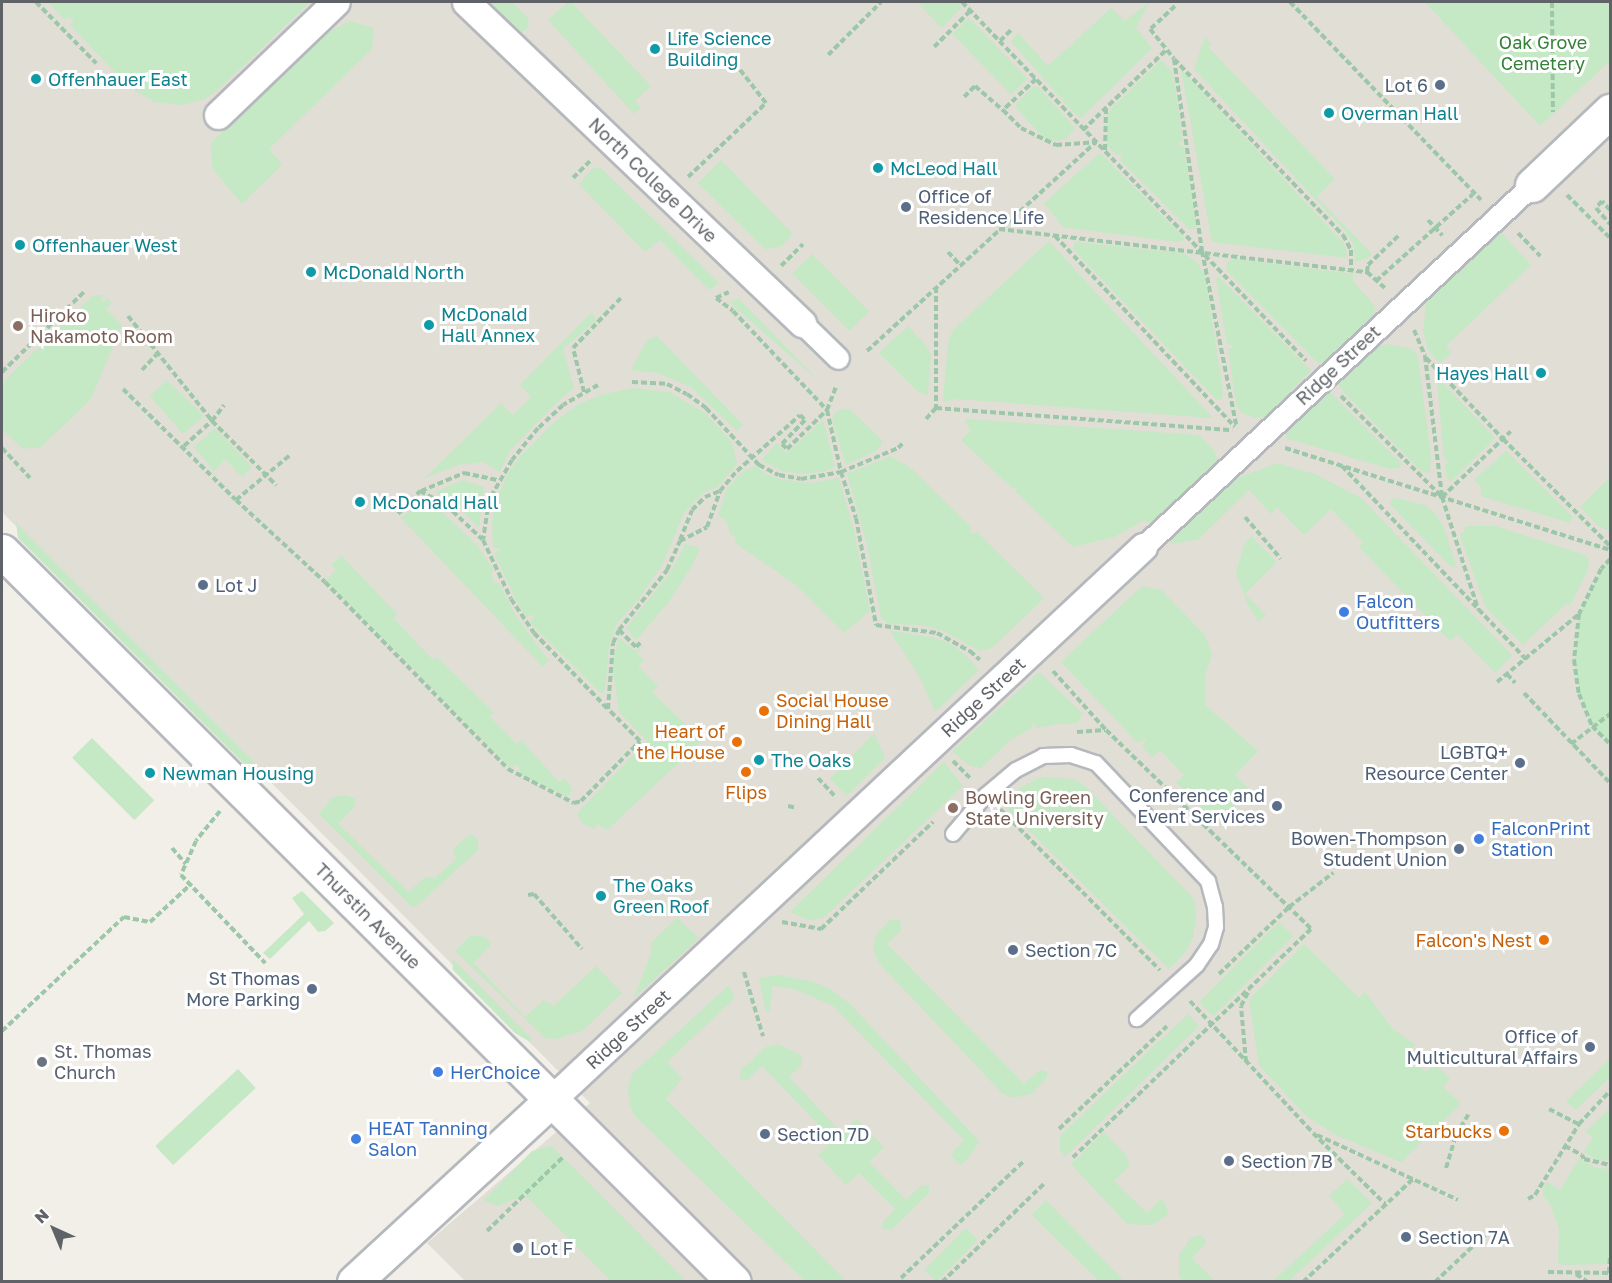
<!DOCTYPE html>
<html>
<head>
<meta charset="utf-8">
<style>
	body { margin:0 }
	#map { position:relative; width:1612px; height:1283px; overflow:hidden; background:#f1efe8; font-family:"Golos Text",sans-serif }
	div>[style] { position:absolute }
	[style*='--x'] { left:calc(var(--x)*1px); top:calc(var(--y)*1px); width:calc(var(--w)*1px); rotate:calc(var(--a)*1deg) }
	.education>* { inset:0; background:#e1ded6 }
	.green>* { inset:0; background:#c5e8c5; transform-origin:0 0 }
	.path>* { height:4px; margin-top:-2px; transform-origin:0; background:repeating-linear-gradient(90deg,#9cc7a9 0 6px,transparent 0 9px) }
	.roads { filter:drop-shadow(2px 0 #b5b8bc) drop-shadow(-2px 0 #b5b8bc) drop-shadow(0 2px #b5b8bc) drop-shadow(0 -2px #b5b8bc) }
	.service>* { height:14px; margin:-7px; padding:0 7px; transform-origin:7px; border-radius:7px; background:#fff }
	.pedestrian>* { height:21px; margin:-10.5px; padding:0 10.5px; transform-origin:10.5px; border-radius:10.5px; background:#fff }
	.minor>* { height:27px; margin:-13.5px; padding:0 13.5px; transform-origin:13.5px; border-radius:13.5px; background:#fff }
	.tertiary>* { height:33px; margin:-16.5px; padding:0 16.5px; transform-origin:16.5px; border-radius:16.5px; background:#fff }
	.dots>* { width:16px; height:16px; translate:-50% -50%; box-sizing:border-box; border:3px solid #fff; border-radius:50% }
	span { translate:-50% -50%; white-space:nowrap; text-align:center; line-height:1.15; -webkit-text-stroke:6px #fff; paint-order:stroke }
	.culture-label { font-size:18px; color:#0d838f }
	.left { translate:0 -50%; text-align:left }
	.right { translate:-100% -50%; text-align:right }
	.park-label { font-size:18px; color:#348238 }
	.service-label { font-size:18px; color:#4e5e75 }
	.street-label { font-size:18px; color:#5f6368 }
	.education-label { font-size:18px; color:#785e54 }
	.shop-label { font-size:18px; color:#366cbe }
	.food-label { font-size:18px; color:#c56008 }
	.worship-label { font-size:18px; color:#5b616d }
	.frame { position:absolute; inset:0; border:3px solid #5f6368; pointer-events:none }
	.north { position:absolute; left:24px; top:1199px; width:60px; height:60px; -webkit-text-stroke:4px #fff; paint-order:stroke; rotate:316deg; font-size:16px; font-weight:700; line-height:24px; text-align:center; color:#5f6368 }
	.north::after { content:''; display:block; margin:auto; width:21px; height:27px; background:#5f6368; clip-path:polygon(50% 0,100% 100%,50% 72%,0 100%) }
</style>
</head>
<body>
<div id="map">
	<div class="education">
		<i style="clip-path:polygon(2px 2px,1610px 2px,1610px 1281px,465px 1281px,427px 1243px,590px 1103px,2px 512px)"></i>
	</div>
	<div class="green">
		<i style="clip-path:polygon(48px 2px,310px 2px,218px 90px,205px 99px,183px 105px,154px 102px,129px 87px,70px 25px,74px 21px,69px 17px,65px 20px)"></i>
		<i style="clip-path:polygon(489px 2px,512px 2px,528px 18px,529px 26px,522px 33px)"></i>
		<i style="clip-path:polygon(568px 2px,571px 2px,651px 86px,635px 101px,641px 108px,634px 114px,548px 20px)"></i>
		<i style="clip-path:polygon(917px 2px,957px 2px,962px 7px,942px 28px)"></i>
		<i style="clip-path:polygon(1149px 2px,1136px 28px,1152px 48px,1082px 117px,1076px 115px,1011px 42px,1018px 33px,1048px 66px,1111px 8px,1125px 21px)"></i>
		<i style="clip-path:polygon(1425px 2px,1610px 2px,1610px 61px,1540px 126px)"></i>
		<i style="left:969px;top:18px;width:84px;height:23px;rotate:46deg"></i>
		<i style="clip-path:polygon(349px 21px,374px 28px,372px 49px,269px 149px,282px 165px,242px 204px,212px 168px,211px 143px,327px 33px)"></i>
		<i style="clip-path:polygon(1205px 37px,1211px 44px,1208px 47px,1335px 179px,1317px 197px,1372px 254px,1368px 258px,1355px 262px,1354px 245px,1346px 232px,1194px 69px)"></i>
		<i style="clip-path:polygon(1161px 60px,1173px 73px,1183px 140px,1177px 144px,1184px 146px,1197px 228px,1189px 229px,1120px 160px,1122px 153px,1117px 155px,1107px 145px,1108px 112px)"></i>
		<i style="clip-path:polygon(1181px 69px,1344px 244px,1348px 258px,1212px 242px)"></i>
		<i style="clip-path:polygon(1033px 87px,1038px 87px,1075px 128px,1066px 139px,1058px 141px,1045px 139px,1017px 109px,1016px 104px)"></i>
		<i style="clip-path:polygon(1100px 153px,1184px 238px,1184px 240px,1178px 242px,1063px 227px,1044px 203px)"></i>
		<i style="clip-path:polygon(721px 160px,793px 234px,780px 247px,765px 249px,698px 183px)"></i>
		<i style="clip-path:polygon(600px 167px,719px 283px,709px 290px,660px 240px,645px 252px,579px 184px,592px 169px)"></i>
		<i style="clip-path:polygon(1498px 229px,1531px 265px,1446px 346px,1451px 353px,1440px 363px,1428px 350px,1423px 332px,1427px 295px)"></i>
		<i style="clip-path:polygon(1049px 241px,1089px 285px,1213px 418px,956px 399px,943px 402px,948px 342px,953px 330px)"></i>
		<i style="clip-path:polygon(1075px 242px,1183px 253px,1197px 262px,1205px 276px,1223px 391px,1222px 400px,1216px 399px,1073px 249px)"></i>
		<i style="left:812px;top:254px;width:81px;height:28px;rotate:45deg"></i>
		<i style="clip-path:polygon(1235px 259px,1353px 274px,1353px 281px,1373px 304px,1375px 311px,1371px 318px,1324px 362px,1318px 363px,1226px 270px,1227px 262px)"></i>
		<i style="clip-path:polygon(1218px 276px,1311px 371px,1265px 417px,1255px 418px,1242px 413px,1236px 405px,1228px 349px,1232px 348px,1233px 345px,1227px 344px,1216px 279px)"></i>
		<i style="clip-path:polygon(104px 295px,101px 299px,104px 302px,107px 298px,112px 303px,106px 309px,122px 325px,91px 399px,41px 447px,23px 449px,2px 429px,2px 383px,38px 348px,44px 349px,42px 344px,93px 296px)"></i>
		<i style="clip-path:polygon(739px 299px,821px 383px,729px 302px)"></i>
		<i style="clip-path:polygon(592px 312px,596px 320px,563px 349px,574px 388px,554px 405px,509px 452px,500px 472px,483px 462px,458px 465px,425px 478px,501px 403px,513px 415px,531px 397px,520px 385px)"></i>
		<i style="clip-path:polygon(908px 326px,927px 347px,931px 355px,928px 395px,918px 392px,879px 353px)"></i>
		<i style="clip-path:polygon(657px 336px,743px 425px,737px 431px,691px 387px,658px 373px,631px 370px,647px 340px)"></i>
		<i style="clip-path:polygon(1389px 344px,1412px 349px,1418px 356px,1431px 458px,1430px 471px,1427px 473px,1421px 471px,1339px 387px,1339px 383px,1375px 348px)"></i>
		<i style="clip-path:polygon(167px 380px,204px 416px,183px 434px,150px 396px)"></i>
		<i style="clip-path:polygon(1437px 382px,1444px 384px,1495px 438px,1451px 482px,1447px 478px,1445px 466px,1448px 460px,1444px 459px)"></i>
		<i style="clip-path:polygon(632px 388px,669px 392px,706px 414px,732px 442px,737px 464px,717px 488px,705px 491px,684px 513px,663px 563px,638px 600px,617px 623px,609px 646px,605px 690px,602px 694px,535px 628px,530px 622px,535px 614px,527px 617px,518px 604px,494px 553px,501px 549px,493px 547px,492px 521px,496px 499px,509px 472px,517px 460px,553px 423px,579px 404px,601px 395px)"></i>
		<i style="clip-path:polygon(1330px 392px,1401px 463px,1400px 468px,1390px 469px,1286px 438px,1288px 430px)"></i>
		<i style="clip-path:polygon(845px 408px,852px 411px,882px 440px,882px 444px,876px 451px,846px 465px,832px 419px,836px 412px)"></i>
		<i style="clip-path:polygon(965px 419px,1199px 435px,1214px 450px,1218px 460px,1150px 524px,1145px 520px,1114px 537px,1073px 547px,1015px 491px,1018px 487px,1012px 488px,961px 440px,970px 431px)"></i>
		<i style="clip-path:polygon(823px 420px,835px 467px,821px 472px,801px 474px,782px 471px,761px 460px,777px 443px,787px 453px)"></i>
		<i style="clip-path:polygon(215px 428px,252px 467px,242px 477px,225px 459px,214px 471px,194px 447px)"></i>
		<i style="clip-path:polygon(1506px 451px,1572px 516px,1570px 523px,1481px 496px,1481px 487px,1474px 480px)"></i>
		<i style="clip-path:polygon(891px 456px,912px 469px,971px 527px,970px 534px,977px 532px,1044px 598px,992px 648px,979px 651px,944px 631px,921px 625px,887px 624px,881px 617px,867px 545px,847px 474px)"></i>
		<i style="clip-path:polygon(1277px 463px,1315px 474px,1361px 498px,1512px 655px,1495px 673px,1458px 635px,1450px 641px,1359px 547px,1363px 542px,1331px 509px,1304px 535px,1277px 507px,1271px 514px,1249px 490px,1199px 539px,1169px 545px,1176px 535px,1237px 478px)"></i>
		<i style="clip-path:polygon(755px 466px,766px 474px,783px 480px,811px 483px,839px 478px,854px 531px,870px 611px,844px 633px,796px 585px,735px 543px,736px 536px,730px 534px,727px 522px,718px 515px,727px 489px,742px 472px)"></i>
		<i style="clip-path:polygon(1610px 477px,1610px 532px,1596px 524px,1580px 507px)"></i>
		<i style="clip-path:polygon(463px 480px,484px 487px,479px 528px,452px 501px,435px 492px)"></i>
		<i style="clip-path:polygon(1397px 498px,1425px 505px,1434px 512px,1444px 527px,1457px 568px,1449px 565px,1390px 504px,1392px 499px)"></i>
		<i style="clip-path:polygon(424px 504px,440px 510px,477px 545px,494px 571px,491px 573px,495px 584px,499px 583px,516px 616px,549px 661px,543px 667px,401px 518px,416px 506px)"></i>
		<i style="clip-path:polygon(16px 523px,266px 774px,250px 770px,18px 538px)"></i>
		<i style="clip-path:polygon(1466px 526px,1495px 526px,1585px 555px,1589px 560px,1587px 572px,1572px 602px,1569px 606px,1567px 603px,1523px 645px,1486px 608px,1459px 533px,1464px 532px)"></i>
		<i style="clip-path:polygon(1251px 536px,1277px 562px,1245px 594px,1266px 615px,1258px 621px,1248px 605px,1236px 573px,1245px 542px)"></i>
		<i style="clip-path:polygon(685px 544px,700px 548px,693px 564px,668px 603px,636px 640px,626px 628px,673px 569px)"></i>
		<i style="clip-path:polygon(341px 555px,397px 614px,394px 619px,433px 660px,437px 657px,494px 713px,490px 717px,517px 744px,521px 740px,559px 782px,564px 778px,573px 789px,567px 797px,519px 773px,520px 767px,516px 764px,512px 768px,507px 764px,326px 581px,336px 569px,331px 565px)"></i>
		<i style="clip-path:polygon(1610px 559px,1610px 744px,1592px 726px,1579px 694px,1574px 660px,1579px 614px,1601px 569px)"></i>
		<i style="clip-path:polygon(1142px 586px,1161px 590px,1205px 635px,1212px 654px,1205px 676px,1205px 705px,1258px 751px,1235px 775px,1252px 792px,1214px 821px,1176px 782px,1184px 775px,1160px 750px,1152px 757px,1142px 747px,1147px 738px,1138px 743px,1061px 662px)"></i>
		<i style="clip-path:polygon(890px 631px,931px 637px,949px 643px,961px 651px,979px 670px,935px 712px,919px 676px)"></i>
		<i style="clip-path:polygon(619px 638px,635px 651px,644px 646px,637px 653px,644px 660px,638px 666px,658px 686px,652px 692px,702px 741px,607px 830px,597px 824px,594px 829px,581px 823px,577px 813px,647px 741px,619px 712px,612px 663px)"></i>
		<i style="clip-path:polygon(1039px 672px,1082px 713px,1078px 723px,1056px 724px,1038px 728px,1032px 723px,1031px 729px,1010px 740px,981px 768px,970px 766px,952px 751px)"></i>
		<i style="clip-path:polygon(874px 733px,885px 758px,847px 796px,830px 779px)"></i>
		<i style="left:92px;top:738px;width:88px;height:28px;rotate:45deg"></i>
		<i style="clip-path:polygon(944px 762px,963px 786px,823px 918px,809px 920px,790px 912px)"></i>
		<i style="clip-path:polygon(1040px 777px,1074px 779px,1086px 787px,1194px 899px,1196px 918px,1193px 938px,1184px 954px,1169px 969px,1003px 805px,1020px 788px)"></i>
		<i style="clip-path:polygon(344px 795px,355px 798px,355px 806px,338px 824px,409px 892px,425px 877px,435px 878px,457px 858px,453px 853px,455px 847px,470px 834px,478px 840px,478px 850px,418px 905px,412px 907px,319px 814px,333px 797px)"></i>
		<i style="clip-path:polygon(302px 891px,334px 923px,325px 931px,318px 932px,309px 921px,270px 959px,263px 953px,304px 914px,292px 898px)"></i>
		<i style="clip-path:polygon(677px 918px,699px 938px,633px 999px,651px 954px,651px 943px)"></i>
		<i style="clip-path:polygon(890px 920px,900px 920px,901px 930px,887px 944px,1024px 1084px,1040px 1070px,1048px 1072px,1046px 1079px,1031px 1094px,1013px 1098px,1003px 1094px,878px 962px,873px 947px,876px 935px)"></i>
		<i style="left:1279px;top:922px;width:20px;height:113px;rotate:45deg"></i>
		<i style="clip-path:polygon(470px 936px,481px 936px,489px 940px,490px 946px,474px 963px,525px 1017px,544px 1000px,554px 1006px,596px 966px,622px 993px,582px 1031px,556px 1039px,545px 1038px,455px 951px)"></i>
		<i style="clip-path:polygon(1304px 944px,1359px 998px,1365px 992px,1393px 1029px,1416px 1045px,1408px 1053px,1426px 1072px,1435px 1064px,1450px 1078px,1443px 1087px,1461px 1104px,1401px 1162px,1338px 1136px,1307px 1117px,1259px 1065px,1249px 1000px)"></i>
		<i style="clip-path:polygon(452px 958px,532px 1039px,530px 1042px,515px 1033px,453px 970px)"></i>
		<i style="clip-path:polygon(778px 975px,811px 981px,829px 988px,849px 1003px,979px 1141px,973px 1152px,961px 1165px,956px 1161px,951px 1155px,964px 1140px,832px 1005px,794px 989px,772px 986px,770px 1010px,766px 1012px,759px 978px)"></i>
		<i style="clip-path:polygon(729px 985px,735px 998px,667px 1062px,682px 1078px,666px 1099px,846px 1281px,805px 1281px,634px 1115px,630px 1105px,628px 1088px,632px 1074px)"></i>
		<i style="clip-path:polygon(1188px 1014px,1199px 1026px,1065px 1157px,1060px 1149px,1060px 1136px)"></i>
		<i style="clip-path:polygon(778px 1044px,802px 1056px,802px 1065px,789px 1077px,842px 1133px,857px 1119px,884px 1147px,869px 1162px,906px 1200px,922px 1185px,929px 1185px,929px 1193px,891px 1230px,882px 1229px,883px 1222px,895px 1209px,859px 1173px,846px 1185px,818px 1155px,833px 1140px,762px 1066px,747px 1080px,740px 1079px,741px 1070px,766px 1047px)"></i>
		<i style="clip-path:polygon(1610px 1059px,1610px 1077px,1576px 1110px,1566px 1101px)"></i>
		<i style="left:238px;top:1069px;width:26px;height:113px;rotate:47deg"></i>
		<i style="clip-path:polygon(1610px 1108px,1610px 1159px,1598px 1161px,1584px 1152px,1593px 1137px,1585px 1132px)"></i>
		<i style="clip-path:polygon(1104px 1132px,1127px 1156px,1129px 1166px,1114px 1181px,1147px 1213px,1162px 1198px,1169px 1214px,1152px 1225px,1127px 1224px,1071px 1164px)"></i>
		<i style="clip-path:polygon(552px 1146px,563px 1157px,686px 1281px,611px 1281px,525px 1195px,497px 1206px,484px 1200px,532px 1151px)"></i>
		<i style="clip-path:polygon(1579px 1159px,1596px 1168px,1610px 1169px,1610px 1248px,1607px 1264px,1563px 1265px,1558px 1262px,1559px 1229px,1551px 1206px,1543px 1195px,1543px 1189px,1547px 1182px,1560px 1190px)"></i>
		<i style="clip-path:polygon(1347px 1179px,1372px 1203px,1289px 1281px,1273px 1281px,1345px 1214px,1329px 1196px)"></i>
		<i style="clip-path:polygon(1046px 1200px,1124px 1281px,1099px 1281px,1037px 1220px,1032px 1215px)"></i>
		<i style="left:966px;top:1228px;width:17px;height:59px;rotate:45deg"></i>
		<i style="clip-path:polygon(1201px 1235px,1207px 1242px,1192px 1258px,1215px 1281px,1184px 1281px,1179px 1277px,1179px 1255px,1191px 1238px)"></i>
	</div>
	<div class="path">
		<i style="--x:36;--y:2;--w:86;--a:45.5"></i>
		<i style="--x:962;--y:2;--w:497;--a:46.2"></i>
		<i style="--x:1290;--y:2;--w:275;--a:46"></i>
		<i style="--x:1552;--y:2;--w:110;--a:89.5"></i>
		<i style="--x:1175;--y:6;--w:34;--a:137"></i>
		<i style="--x:1150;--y:29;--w:38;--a:51"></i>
		<i style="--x:1174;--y:59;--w:244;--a:46.2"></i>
		<i style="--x:1343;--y:235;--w:17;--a:62"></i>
		<i style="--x:1351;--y:250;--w:20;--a:90"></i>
		<i style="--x:1000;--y:41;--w:18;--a:-45"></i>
		<i style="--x:934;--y:47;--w:52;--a:-45"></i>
		<i style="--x:828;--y:55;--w:75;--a:-45"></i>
		<i style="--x:1174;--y:59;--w:194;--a:81.7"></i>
		<i style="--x:1202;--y:251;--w:177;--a:78.9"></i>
		<i style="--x:1036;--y:79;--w:45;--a:136.8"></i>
		<i style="--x:1003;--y:110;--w:25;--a:45"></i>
		<i style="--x:1021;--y:128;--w:39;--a:26"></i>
		<i style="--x:1056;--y:145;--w:39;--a:-4"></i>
		<i style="--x:964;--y:97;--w:16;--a:-45"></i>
		<i style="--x:975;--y:86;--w:37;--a:41"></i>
		<i style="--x:1083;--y:130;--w:115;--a:-43.9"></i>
		<i style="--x:1105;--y:150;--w:42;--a:-88.6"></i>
		<i style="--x:688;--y:177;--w:108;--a:-43.5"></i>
		<i style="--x:766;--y:103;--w:52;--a:-128"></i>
		<i style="--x:573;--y:178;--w:27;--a:-45"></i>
		<i style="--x:1567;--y:195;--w:61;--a:45"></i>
		<i style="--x:1610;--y:210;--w:12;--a:-132"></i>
		<i style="--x:1602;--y:201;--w:9;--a:131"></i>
		<i style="--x:1596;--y:208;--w:21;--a:49"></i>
		<i style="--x:1428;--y:220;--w:21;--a:47"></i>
		<i style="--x:999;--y:229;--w:371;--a:6.7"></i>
		<i style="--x:1367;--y:272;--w:24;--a:42"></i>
		<i style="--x:1518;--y:233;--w:32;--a:46"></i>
		<i style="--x:1055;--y:236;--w:262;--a:46.7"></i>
		<i style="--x:948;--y:252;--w:18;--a:47"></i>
		<i style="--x:781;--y:266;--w:31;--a:-45"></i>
		<i style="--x:1367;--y:272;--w:7;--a:-82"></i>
		<i style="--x:1368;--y:265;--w:42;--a:-44"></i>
		<i style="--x:1376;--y:281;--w:130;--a:-41.9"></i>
		<i style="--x:936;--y:287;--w:121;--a:90"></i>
		<i style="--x:716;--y:298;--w:21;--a:37"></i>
		<i style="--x:733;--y:311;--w:137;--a:46.5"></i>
		<i style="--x:827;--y:410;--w:64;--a:77.3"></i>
		<i style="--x:841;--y:472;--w:48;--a:71.9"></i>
		<i style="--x:856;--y:518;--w:109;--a:79.4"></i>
		<i style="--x:876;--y:625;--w:62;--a:7.5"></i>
		<i style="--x:937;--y:633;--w:38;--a:29"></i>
		<i style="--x:970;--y:651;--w:13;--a:42"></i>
		<i style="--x:716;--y:298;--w:14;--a:-25"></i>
		<i style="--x:128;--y:316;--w:134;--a:51.3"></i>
		<i style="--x:212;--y:421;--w:91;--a:45"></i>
		<i style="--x:1414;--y:330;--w:28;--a:67"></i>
		<i style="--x:1425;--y:356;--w:142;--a:83.1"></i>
		<i style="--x:1442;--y:497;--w:118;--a:72.2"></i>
		<i style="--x:867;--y:351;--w:310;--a:-42.4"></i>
		<i style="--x:1426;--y:358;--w:112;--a:46.5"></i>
		<i style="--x:1503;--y:439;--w:151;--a:45"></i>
		<i style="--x:142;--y:370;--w:21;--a:-47"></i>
		<i style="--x:2;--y:372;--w:115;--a:-44.3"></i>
		<i style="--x:632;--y:382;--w:35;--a:3"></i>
		<i style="--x:667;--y:384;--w:22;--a:27"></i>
		<i style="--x:687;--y:394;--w:24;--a:36"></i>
		<i style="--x:706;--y:408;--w:78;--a:47.1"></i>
		<i style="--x:759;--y:465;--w:22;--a:27"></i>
		<i style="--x:779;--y:475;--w:22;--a:10"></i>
		<i style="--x:801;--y:479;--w:41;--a:-9.9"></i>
		<i style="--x:841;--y:472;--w:62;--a:-22.8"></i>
		<i style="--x:898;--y:448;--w:7;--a:-45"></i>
		<i style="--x:598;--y:385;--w:40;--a:150.3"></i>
		<i style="--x:563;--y:405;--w:34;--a:137"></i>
		<i style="--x:538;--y:428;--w:41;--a:129.1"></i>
		<i style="--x:512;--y:460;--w:46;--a:119.9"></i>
		<i style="--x:489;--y:500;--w:40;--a:98.5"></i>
		<i style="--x:483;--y:540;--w:65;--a:64.6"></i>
		<i style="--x:511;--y:599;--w:41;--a:55.9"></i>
		<i style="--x:534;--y:633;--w:106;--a:45.8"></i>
		<i style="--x:608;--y:709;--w:66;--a:-85.7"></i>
		<i style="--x:613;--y:643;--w:14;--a:-65"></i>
		<i style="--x:619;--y:630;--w:77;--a:-51.3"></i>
		<i style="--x:667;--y:570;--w:32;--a:-66"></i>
		<i style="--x:680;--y:541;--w:30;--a:-27"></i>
		<i style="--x:707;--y:527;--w:38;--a:-70"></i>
		<i style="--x:720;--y:491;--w:26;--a:-50"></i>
		<i style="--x:737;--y:471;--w:84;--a:-41.6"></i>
		<i style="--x:800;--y:415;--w:7;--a:45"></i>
		<i style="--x:805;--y:420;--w:33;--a:134"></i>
		<i style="--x:782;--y:444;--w:7;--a:45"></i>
		<i style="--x:787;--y:449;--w:56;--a:-44.3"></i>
		<i style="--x:827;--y:410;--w:25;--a:-69"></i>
		<i style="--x:123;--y:389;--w:158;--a:44.5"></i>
		<i style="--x:236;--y:500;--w:121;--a:42.7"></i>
		<i style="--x:325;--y:582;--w:262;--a:45.6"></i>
		<i style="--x:508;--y:769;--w:74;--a:27.3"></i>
		<i style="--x:574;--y:803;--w:7;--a:-16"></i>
		<i style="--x:581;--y:801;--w:84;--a:-45.5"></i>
		<i style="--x:640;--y:741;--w:45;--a:-135"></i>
		<i style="--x:584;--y:392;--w:45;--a:-104"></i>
		<i style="--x:573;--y:348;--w:69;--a:-46.2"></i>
		<i style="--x:1341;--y:396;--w:143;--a:45"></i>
		<i style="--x:1442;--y:497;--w:95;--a:-43.7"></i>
		<i style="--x:926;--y:419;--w:15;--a:-48"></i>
		<i style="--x:936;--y:408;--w:297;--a:4.3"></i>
		<i style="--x:184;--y:446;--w:38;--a:-42"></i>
		<i style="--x:212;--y:421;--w:20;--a:-53"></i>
		<i style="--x:2;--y:448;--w:41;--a:47"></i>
		<i style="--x:1285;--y:448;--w:341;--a:17.4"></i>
		<i style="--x:1342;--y:466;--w:267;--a:46.4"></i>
		<i style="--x:421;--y:491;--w:47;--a:-22.7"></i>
		<i style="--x:464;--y:473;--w:34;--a:12"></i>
		<i style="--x:236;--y:500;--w:70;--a:-39.8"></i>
		<i style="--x:398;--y:514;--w:32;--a:-46"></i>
		<i style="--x:420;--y:491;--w:30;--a:28"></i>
		<i style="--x:446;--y:505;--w:50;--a:43.4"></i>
		<i style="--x:1245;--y:517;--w:55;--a:49.4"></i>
		<i style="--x:680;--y:540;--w:32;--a:-68"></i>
		<i style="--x:692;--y:510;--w:18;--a:-45"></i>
		<i style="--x:705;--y:497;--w:16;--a:-22"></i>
		<i style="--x:1610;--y:559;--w:13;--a:132"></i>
		<i style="--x:1601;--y:569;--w:50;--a:116.1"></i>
		<i style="--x:1579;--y:614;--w:46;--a:96.2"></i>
		<i style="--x:1574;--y:660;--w:34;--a:82"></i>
		<i style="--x:1579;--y:694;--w:35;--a:68"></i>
		<i style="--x:1592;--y:726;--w:25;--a:45"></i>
		<i style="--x:619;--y:630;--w:24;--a:45"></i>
		<i style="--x:636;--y:647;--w:6;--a:-45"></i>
		<i style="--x:1053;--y:671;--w:79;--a:48.1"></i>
		<i style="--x:1106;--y:730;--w:286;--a:44.1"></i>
		<i style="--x:1311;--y:929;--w:330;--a:136.2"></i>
		<i style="--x:1507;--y:674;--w:12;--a:48"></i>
		<i style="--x:1497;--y:682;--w:105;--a:-39.6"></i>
		<i style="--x:1524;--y:693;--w:124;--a:46.3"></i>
		<i style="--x:1077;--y:732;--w:28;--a:-4"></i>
		<i style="--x:1571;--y:744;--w:49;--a:-37.6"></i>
		<i style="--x:953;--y:761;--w:25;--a:45"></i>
		<i style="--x:818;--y:778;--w:26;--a:47"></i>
		<i style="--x:788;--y:806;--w:9;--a:13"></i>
		<i style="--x:1000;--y:809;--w:227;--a:45.2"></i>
		<i style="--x:220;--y:811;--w:38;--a:129"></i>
		<i style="--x:196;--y:841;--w:37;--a:114"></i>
		<i style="--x:181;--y:875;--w:122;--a:46.3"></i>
		<i style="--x:172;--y:848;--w:21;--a:49"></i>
		<i style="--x:528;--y:895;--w:6;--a:-9"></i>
		<i style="--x:534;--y:894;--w:73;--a:48.9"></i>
		<i style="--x:782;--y:922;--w:40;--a:10"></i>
		<i style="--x:821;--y:929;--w:155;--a:-43.7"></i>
		<i style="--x:744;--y:972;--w:67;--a:73.5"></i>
		<i style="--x:1219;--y:974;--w:97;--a:-43.7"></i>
		<i style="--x:1289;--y:907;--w:56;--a:-37.7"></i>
		<i style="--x:1190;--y:1001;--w:180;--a:47"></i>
		<i style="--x:1313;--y:1133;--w:101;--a:44.6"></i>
		<i style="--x:2;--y:1031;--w:167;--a:-43.1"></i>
		<i style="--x:124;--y:917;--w:26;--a:11"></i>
		<i style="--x:150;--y:922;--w:56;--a:-42.8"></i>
		<i style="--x:1246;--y:1062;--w:56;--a:-95.1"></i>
		<i style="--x:1241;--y:1006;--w:18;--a:-63"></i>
		<i style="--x:1549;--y:1109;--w:34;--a:27"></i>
		<i style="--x:1059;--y:1129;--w:149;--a:-43.6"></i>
		<i style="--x:1317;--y:1135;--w:155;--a:24.7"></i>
		<i style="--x:1565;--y:1146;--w:19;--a:28"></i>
		<i style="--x:1582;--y:1155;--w:4;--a:63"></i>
		<i style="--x:1584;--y:1159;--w:27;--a:13"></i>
		<i style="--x:1446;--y:1168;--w:34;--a:-73"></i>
		<i style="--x:1456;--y:1135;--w:26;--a:-59"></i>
		<i style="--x:1528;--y:1199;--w:8;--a:-30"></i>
		<i style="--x:1535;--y:1195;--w:84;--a:-58.2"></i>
		<i style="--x:1579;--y:1124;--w:45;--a:-46.8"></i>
		<i style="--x:487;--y:1231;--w:107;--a:-44.2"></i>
		<i style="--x:1548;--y:1272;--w:62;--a:0.9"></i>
		<i style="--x:1609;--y:1273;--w:17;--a:-87"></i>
		<i style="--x:1576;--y:1274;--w:14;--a:34"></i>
		<i style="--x:901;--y:1278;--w:171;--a:-43.6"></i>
		<i style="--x:942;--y:1282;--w:144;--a:-43.9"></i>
		<i style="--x:1303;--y:1282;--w:151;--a:-43.1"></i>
		<i style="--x:1435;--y:1282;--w:76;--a:-43.4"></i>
	</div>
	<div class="roads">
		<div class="service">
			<i style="--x:953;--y:834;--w:51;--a:-49.8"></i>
			<i style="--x:986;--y:795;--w:39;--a:-40"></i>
			<i style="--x:1016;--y:770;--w:30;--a:-27"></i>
			<i style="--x:1043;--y:756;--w:28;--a:-2"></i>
			<i style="--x:1071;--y:755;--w:26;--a:18"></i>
			<i style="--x:1096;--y:763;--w:163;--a:46.5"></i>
			<i style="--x:1208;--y:881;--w:27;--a:75"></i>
			<i style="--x:1215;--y:907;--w:20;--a:87"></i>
			<i style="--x:1216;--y:927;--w:18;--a:106"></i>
			<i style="--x:1211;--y:944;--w:25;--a:124"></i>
			<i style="--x:1197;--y:965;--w:81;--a:138"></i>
		</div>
		<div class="pedestrian">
			<i style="--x:802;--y:323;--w:50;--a:44.2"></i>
			<i style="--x:1143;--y:547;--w:531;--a:-42.94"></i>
		</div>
		<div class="minor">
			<i style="--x:466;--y:2;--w:465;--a:43.7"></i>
			<i style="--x:218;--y:115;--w:163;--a:-43.8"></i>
			<i style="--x:552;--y:1099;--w:809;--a:-43.05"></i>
		</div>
		<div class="tertiary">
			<i style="--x:1532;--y:185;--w:108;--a:-43.5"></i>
			<i style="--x:2;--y:551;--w:1034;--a:44.96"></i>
			<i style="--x:354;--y:1282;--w:270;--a:-42.7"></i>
		</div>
	</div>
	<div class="dots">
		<i style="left:655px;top:49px;background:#0f9aa8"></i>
		<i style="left:36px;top:79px;background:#0f9aa8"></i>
		<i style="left:1440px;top:85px;background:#5c6f8a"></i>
		<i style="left:1329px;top:113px;background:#0f9aa8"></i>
		<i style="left:878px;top:168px;background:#0f9aa8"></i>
		<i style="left:906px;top:207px;background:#5c6f8a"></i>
		<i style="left:20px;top:245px;background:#0f9aa8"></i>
		<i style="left:311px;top:272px;background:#0f9aa8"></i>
		<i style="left:429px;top:325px;background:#0f9aa8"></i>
		<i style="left:18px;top:326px;background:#8d6e63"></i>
		<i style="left:1541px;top:373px;background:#0f9aa8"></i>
		<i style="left:360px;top:502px;background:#0f9aa8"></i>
		<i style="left:203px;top:585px;background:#5c6f8a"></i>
		<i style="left:1344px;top:612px;background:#3f7fe0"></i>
		<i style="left:764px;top:711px;background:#e8710a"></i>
		<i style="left:737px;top:742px;background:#e8710a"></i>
		<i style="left:759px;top:760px;background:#0f9aa8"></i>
		<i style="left:1520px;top:763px;background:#5c6f8a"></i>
		<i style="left:746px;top:772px;background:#e8710a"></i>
		<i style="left:150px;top:773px;background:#0f9aa8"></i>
		<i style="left:1277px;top:806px;background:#5c6f8a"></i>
		<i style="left:953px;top:808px;background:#8d6e63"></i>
		<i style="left:1479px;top:839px;background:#3f7fe0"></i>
		<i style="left:1459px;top:849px;background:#5c6f8a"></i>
		<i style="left:601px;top:896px;background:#0f9aa8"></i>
		<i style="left:1544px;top:940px;background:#e8710a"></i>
		<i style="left:1013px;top:950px;background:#5c6f8a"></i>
		<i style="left:312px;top:989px;background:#5c6f8a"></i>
		<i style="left:1590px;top:1047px;background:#5c6f8a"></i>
		<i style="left:42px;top:1062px;background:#6b7280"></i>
		<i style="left:438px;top:1072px;background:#3f7fe0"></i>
		<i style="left:1504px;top:1131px;background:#e8710a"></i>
		<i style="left:765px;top:1134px;background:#5c6f8a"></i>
		<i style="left:356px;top:1139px;background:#3f7fe0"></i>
		<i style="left:1229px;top:1161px;background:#5c6f8a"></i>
		<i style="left:1406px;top:1237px;background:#5c6f8a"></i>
		<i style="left:518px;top:1248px;background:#5c6f8a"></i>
	</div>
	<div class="culture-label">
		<span class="left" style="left:667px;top:49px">Life Science<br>Building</span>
		<span class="left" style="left:48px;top:79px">Offenhauer East</span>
		<span class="left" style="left:1341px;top:113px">Overman Hall</span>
		<span class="left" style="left:890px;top:168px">McLeod Hall</span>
		<span class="left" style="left:32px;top:245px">Offenhauer West</span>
		<span class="left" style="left:323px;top:272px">McDonald North</span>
		<span class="left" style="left:441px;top:325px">McDonald<br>Hall Annex</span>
		<span class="right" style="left:1529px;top:373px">Hayes Hall</span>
		<span class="left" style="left:372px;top:502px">McDonald Hall</span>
		<span class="left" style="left:771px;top:760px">The Oaks</span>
		<span class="left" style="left:162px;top:773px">Newman Housing</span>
		<span class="left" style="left:613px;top:896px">The Oaks<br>Green Roof</span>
	</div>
	<div class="park-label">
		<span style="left:1543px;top:53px">Oak Grove<br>Cemetery</span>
	</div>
	<div class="service-label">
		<span class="right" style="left:1428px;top:85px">Lot 6</span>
		<span class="left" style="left:918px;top:207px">Office of<br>Residence Life</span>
		<span class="left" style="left:215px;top:585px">Lot J</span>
		<span class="right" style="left:1508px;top:763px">LGBTQ+<br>Resource Center</span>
		<span class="right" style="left:1265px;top:806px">Conference and<br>Event Services</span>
		<span class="right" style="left:1447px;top:849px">Bowen-Thompson<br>Student Union</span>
		<span class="left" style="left:1025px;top:950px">Section 7C</span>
		<span class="right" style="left:300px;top:989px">St Thomas<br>More Parking</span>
		<span class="right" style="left:1578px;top:1047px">Office of<br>Multicultural Affairs</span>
		<span class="left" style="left:777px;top:1134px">Section 7D</span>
		<span class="left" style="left:1241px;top:1161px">Section 7B</span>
		<span class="left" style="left:1418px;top:1237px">Section 7A</span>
		<span class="left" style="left:530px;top:1248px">Lot F</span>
	</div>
	<div class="street-label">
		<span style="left:653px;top:180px;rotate:44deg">North College Drive</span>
		<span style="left:1338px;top:365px;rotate:-43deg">Ridge Street</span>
		<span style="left:983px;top:697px;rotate:-43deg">Ridge Street</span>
		<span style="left:368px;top:916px;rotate:45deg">Thurstin Avenue</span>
		<span style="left:628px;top:1029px;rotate:-43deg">Ridge Street</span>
	</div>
	<div class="education-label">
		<span class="left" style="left:30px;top:326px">Hiroko<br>Nakamoto Room</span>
		<span class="left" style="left:965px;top:808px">Bowling Green<br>State University</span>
	</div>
	<div class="shop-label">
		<span class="left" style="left:1356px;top:612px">Falcon<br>Outfitters</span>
		<span class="left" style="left:1491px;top:839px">FalconPrint<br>Station</span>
		<span class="left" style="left:450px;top:1072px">HerChoice</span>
		<span class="left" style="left:368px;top:1139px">HEAT Tanning<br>Salon</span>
	</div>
	<div class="food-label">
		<span class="left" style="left:776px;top:711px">Social House<br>Dining Hall</span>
		<span class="right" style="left:725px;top:742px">Heart of<br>the House</span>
		<span style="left:746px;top:792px">Flips</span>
		<span class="right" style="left:1532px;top:940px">Falcon's Nest</span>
		<span class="right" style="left:1492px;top:1131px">Starbucks</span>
	</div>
	<div class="worship-label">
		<span class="left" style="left:54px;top:1062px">St. Thomas<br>Church</span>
	</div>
	<div class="frame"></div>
	<div class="north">N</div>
</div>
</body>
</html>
